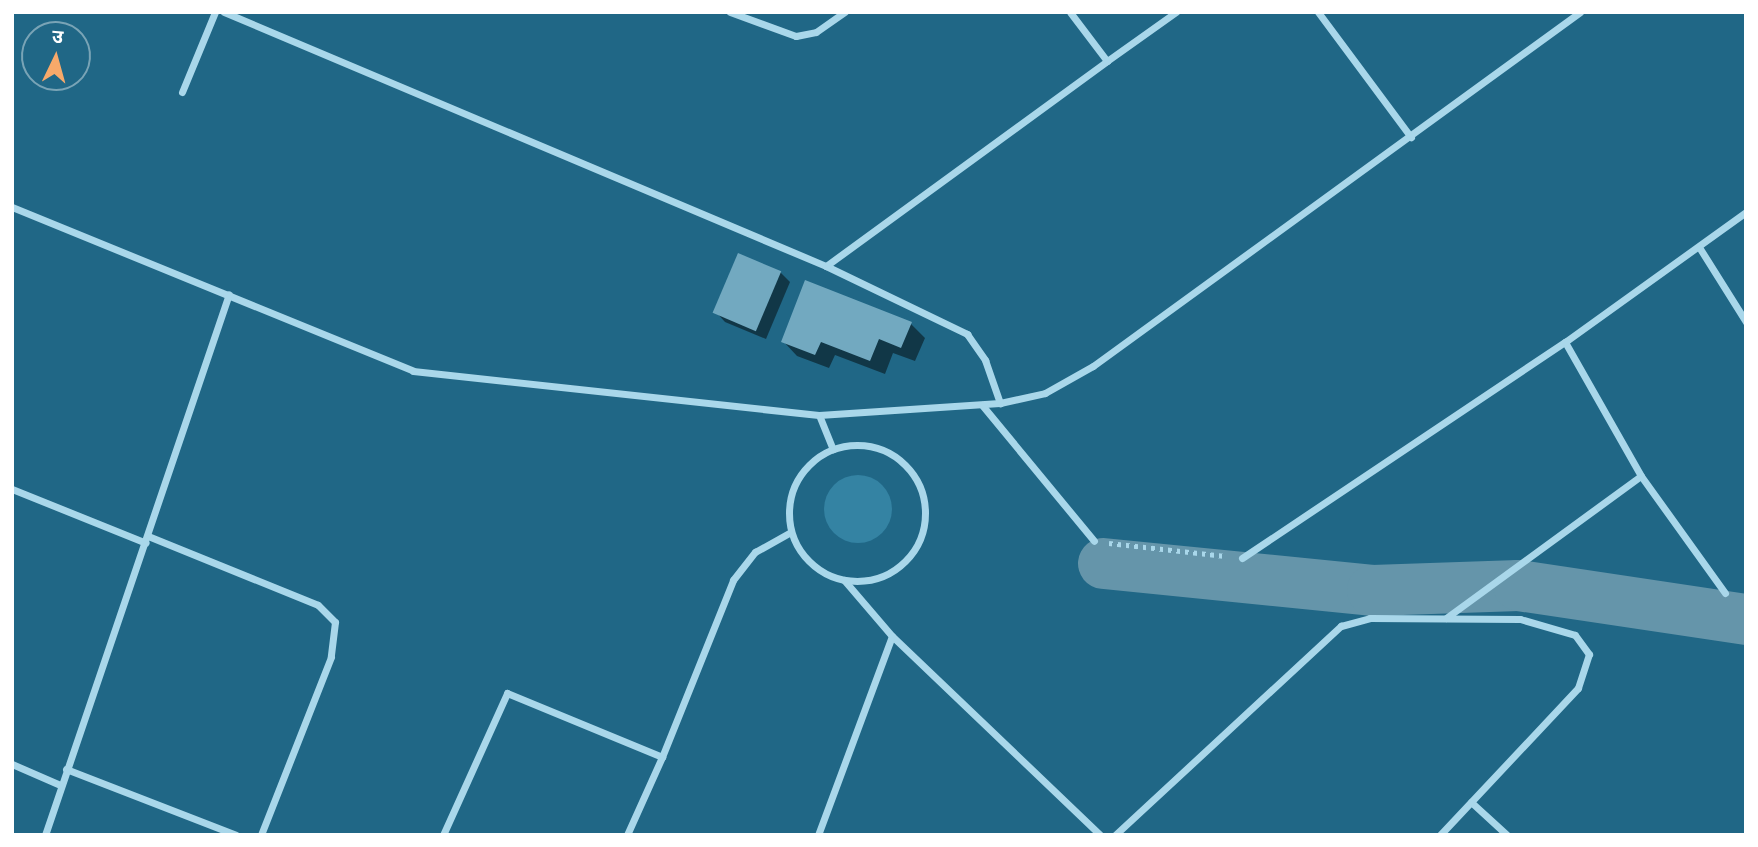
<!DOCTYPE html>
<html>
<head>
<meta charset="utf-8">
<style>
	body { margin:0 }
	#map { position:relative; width:1758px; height:847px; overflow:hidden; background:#206786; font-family:Montserrat,"Noto Sans Devanagari",sans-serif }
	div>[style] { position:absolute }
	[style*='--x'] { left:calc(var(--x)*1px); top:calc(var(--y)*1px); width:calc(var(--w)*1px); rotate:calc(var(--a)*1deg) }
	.green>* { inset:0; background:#3483a3 }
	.round { border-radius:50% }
	.shadow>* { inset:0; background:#0007 }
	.river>* { height:51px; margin:-25.5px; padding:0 25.5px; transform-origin:25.5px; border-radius:25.5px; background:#6595aa }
	.building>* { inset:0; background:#72a9c0; transform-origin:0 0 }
	.path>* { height:4.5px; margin-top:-2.25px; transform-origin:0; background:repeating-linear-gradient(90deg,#a9d7ea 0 3.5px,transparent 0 8.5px) }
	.minor>* { height:7px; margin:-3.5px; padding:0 3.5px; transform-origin:3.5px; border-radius:3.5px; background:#a9d7ea }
	.minor>.ring { margin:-3.5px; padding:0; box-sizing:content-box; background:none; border:7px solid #a9d7ea; border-radius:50% }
	span { translate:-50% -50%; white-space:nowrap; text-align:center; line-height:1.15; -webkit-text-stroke:7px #206786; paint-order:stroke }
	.frame { position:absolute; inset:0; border:14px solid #fff; pointer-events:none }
	.north { position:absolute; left:21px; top:21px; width:70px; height:70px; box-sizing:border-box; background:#206786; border:2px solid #79a4b6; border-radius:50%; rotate:5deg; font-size:19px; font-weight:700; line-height:28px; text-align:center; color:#fff }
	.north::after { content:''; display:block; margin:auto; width:24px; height:32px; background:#f7a96a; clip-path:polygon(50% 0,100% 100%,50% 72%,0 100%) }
</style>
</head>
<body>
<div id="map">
	<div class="green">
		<i class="round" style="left:824px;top:475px;width:68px;height:68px"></i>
	</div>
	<div class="shadow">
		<i style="clip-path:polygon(780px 272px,790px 282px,766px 339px,725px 322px,716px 312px)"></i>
		<i style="clip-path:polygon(911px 324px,925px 338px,915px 361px,893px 353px,885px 374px,835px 355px,829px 368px,797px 356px,783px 341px)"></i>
	</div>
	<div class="river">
		<i style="--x:1103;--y:563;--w:270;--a:5.7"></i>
		<i style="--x:1372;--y:590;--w:146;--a:-2"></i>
		<i style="--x:1518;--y:585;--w:231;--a:8.5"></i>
	</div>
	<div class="building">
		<i style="left:738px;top:253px;width:47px;height:65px;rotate:23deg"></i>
		<i style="clip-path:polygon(805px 280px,912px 322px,901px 348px,879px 339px,870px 361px,821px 342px,815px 355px,781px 342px)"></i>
	</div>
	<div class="path">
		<i style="--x:1109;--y:543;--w:117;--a:6.4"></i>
	</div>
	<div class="minor">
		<i style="--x:224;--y:12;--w:653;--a:22.88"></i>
		<i style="--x:826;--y:266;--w:348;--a:-36.1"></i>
		<i style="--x:1107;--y:61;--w:61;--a:-127.1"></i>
		<i style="--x:730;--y:12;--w:70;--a:20"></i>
		<i style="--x:796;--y:36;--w:20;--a:-11"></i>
		<i style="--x:816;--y:32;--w:35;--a:-35"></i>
		<i style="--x:1318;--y:12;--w:156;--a:53.4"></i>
		<i style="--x:1107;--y:61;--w:85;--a:-35.4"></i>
		<i style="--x:182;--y:92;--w:87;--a:-67.6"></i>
		<i style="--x:12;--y:207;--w:433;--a:22.2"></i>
		<i style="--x:413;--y:371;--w:408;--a:6.2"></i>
		<i style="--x:819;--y:415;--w:181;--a:-3.8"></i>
		<i style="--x:1000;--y:403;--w:46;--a:-12.5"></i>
		<i style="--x:1045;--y:393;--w:55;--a:-29.4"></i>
		<i style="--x:1093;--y:366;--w:602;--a:-36.01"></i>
		<i style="--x:1699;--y:247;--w:89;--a:57.9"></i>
		<i style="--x:826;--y:266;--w:157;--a:25.7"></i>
		<i style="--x:967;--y:334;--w:32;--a:55"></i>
		<i style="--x:985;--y:360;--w:46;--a:70.8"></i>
		<i style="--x:1565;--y:342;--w:154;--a:60.4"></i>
		<i style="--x:1641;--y:476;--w:144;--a:54.3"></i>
		<i style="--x:982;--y:405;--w:176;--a:50.5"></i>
		<i style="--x:819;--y:415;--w:37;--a:68"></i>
		<i class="ring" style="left:789px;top:445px;width:129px;height:129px"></i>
		<i style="--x:12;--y:489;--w:144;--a:21.9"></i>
		<i style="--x:148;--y:536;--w:183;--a:22.1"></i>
		<i style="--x:318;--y:605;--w:24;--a:45"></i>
		<i style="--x:335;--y:622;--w:35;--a:97"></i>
		<i style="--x:331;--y:657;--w:191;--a:111.5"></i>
		<i style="--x:1242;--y:558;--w:389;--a:-33.8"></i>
		<i style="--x:1565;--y:342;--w:223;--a:-35.7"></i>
		<i style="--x:844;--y:580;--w:74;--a:49.4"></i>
		<i style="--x:892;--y:636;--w:288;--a:43.7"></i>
		<i style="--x:1446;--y:618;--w:241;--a:-36.1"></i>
		<i style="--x:662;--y:757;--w:191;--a:-68.1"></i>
		<i style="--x:733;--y:580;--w:36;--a:-52"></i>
		<i style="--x:755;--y:552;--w:41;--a:-29.1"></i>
		<i style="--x:12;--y:764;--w:52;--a:23.6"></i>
		<i style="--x:66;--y:769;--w:182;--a:21.2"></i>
		<i style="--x:1471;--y:802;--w:49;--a:42.5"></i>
		<i style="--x:45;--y:835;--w:571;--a:-71.22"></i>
		<i style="--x:443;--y:835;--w:156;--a:-65.7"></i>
		<i style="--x:507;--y:693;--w:168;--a:22.4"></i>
		<i style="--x:662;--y:757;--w:85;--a:114.2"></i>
		<i style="--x:818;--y:835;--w:212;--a:-69.6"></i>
		<i style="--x:1115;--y:835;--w:308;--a:-42.8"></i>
		<i style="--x:1341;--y:626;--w:30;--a:-15"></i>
		<i style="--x:1370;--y:618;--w:150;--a:0.4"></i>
		<i style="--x:1520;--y:619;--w:57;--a:16.2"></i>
		<i style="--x:1575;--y:635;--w:24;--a:54"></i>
		<i style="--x:1589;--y:654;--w:36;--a:108"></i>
		<i style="--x:1578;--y:688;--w:202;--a:133.2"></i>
	</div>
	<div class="frame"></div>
	<div class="north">उ</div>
</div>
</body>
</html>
